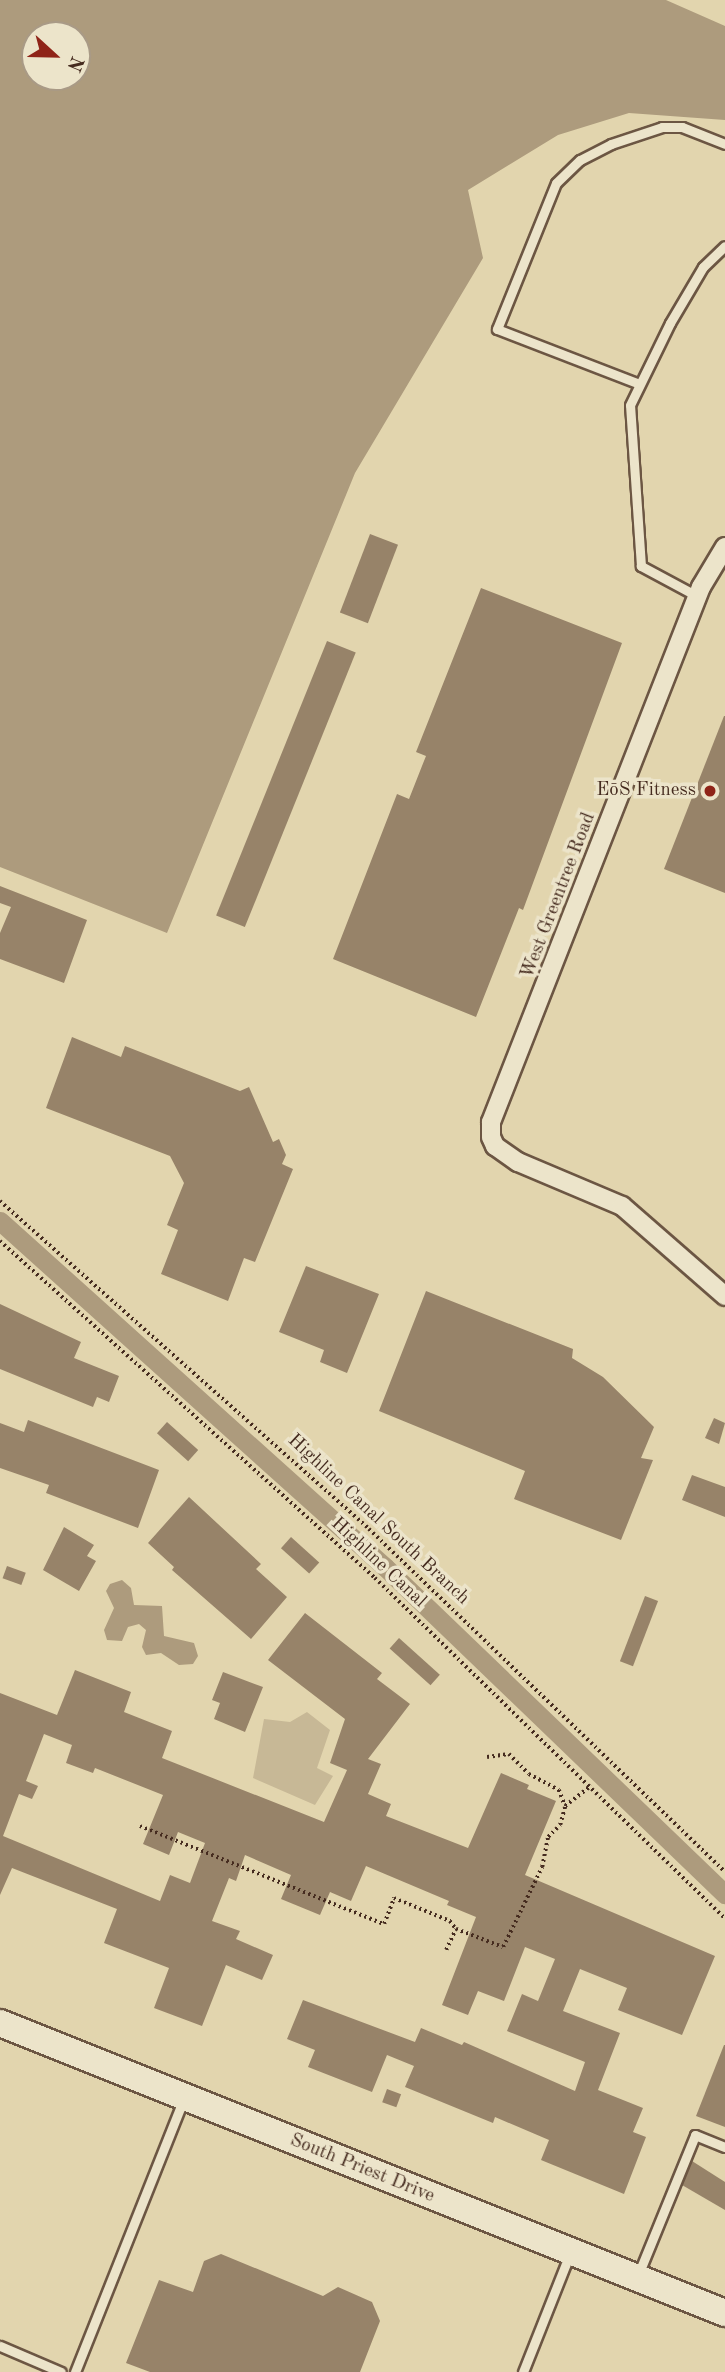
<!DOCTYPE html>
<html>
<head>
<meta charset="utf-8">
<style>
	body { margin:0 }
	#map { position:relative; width:725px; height:2372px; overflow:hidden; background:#e2d5ae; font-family:"Old Standard TT",serif }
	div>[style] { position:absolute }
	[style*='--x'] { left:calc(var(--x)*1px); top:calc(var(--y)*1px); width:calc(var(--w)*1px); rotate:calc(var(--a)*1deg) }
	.green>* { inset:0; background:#c7b896 }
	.water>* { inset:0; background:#ad9b7d }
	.canal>* { height:19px; margin:-9.5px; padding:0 9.5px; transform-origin:9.5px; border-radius:9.5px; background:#ad9b7d }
	.building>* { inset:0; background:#978369; transform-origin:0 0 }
	.path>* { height:3.5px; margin-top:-1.75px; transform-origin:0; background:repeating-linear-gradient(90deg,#452b1f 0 2px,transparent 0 5.5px) }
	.roads { filter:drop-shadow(2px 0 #6c5643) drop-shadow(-2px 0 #6c5643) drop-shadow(0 2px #6c5643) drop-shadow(0 -2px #6c5643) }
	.lane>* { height:9px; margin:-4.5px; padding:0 4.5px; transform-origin:4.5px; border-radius:4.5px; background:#ece4ca }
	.street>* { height:18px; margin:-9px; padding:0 9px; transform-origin:9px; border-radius:9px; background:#ece4ca }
	.secondary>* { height:26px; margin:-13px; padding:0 13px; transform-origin:13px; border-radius:13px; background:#ece4ca }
	.dots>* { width:19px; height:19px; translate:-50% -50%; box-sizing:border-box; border:4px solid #ece4ca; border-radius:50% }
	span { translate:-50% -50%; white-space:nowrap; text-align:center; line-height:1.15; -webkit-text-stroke:7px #ece4ca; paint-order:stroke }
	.poi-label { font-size:19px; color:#452b1f }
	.right { translate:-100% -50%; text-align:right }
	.street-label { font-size:19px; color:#452b1f }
	.north { position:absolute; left:21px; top:21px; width:70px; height:70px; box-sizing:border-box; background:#ece4ca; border:2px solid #a99a86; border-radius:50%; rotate:112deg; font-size:19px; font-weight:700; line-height:28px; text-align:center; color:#452b1f }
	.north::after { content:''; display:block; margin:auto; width:24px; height:32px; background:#8f2418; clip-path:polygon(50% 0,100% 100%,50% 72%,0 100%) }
</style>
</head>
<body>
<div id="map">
	<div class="green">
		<i style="clip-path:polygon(307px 1712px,330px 1730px,317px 1768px,333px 1776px,315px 1805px,253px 1778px,264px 1719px,290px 1722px)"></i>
	</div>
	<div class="water">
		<i style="clip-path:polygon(evenodd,0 0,666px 0,725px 26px,725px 120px,629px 113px,558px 135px,468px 190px,483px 258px,355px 473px,167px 933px,0 867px,0 0,77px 35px,77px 77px,35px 77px,35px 35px,77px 35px)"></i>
		<i style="clip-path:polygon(122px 1580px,131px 1588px,134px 1605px,162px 1606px,164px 1636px,194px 1643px,198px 1656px,193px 1664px,179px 1665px,161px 1653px,146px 1655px,142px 1647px,146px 1630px,139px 1624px,128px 1627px,122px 1641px,107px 1640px,104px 1630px,114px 1608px,106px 1591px,110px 1584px)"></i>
	</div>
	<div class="canal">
		<i style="--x:0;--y:1221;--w:518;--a:41.95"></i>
		<i style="--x:385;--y:1567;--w:472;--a:43.9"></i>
	</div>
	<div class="building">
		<i style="left:370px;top:534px;width:30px;height:84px;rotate:21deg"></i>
		<i style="clip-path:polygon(481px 588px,622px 643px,523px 910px,519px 908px,476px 1017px,333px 959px,397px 794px,409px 799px,422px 766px,426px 756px,416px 752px)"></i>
		<i style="left:327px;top:641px;width:31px;height:296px;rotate:22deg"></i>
		<i style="clip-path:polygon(724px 716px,725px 716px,725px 893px,664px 869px)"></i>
		<i style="clip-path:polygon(0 886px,87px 920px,64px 983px,0 959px,0 933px,11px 907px,0 903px)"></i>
		<i style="clip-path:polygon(72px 1037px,121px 1057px,125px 1046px,240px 1091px,249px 1087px,273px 1142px,279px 1139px,286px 1155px,282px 1164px,293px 1169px,255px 1262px,244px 1258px,228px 1301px,161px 1274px,178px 1230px,167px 1225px,184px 1183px,170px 1156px,46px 1108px)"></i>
		<i style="clip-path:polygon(306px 1266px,379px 1294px,347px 1373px,320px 1362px,324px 1350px,279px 1332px)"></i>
		<i style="clip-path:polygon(426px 1291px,573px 1349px,572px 1358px,603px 1377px,654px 1427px,641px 1458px,653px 1460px,621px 1540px,514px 1499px,525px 1471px,379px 1411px)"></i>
		<i style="clip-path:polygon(0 1304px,81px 1342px,74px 1358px,119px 1376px,109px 1402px,97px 1397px,93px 1407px,0 1369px)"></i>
		<i style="clip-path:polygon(714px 1418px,725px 1423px,719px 1444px,705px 1438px)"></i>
		<i style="clip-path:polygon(28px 1420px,159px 1470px,138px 1528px,46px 1493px,49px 1485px,0 1468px,0 1423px,24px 1432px)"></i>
		<i style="left:167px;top:1422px;width:42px;height:15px;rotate:42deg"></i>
		<i style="clip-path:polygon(692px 1475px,725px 1487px,725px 1517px,682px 1500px)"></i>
		<i style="clip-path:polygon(189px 1497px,261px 1564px,256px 1569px,287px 1597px,251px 1639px,172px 1570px,174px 1567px,148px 1543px)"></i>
		<i style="clip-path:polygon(64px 1527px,94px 1545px,87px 1556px,96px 1561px,79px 1591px,43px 1570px)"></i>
		<i style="left:291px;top:1537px;width:38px;height:15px;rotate:42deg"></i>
		<i style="left:7px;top:1566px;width:20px;height:13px;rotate:20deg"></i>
		<i style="left:645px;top:1596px;width:14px;height:70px;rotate:21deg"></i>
		<i style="clip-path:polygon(evenodd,305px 1613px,382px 1673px,377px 1679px,410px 1704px,368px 1759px,381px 1764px,368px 1794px,391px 1804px,386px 1816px,468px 1848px,501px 1773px,529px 1785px,527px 1789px,556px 1801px,525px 1875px,715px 1956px,682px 2035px,618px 2010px,627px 1988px,580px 1969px,563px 2011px,620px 2033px,598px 2090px,643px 2108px,633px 2132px,646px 2137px,624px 2194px,541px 2160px,549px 2140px,495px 2117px,493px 2123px,405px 2087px,414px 2066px,387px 2055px,372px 2092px,308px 2067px,315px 2050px,287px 2039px,303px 2000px,415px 2042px,421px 2028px,462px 2045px,464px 2042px,575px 2091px,585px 2062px,507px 2031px,522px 1994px,538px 2001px,555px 1959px,525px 1947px,504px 2001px,478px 1991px,468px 2015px,442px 2005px,476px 1917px,447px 1905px,449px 1901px,366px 1866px,351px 1901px,330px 1892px,320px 1915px,281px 1899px,291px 1875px,245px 1855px,236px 1881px,229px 1878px,212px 1921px,240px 1931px,236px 1939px,273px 1955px,262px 1980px,226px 1965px,202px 2026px,154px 2008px,169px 1968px,104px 1943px,117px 1909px,12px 1868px,0 1895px,0 1693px,57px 1715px,75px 1670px,131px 1692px,124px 1712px,172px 1731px,162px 1758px,324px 1822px,347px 1770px,330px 1763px,345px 1719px,268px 1660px,305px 1613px,44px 1734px,72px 1745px,66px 1763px,93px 1773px,95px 1768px,163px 1795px,143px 1844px,169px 1855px,178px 1832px,205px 1843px,190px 1883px,170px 1875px,160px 1901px,3px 1836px,19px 1794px,32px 1799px,38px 1786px,26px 1781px,44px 1734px)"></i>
		<i style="left:399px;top:1638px;width:55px;height:14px;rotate:42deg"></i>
		<i style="clip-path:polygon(223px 1672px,263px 1687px,245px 1732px,214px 1719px,220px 1703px,212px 1700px)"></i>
		<i style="clip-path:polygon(724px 2045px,725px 2045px,725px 2127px,696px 2116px)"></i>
		<i style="left:387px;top:2089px;width:15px;height:14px;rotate:20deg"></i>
		<i style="clip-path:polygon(692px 2161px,725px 2182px,725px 2210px,682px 2185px)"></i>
		<i style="clip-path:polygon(221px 2254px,323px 2296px,338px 2287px,372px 2302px,380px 2321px,360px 2372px,150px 2372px,126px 2363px,159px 2280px,193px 2292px,204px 2261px)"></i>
	</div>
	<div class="path">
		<i style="--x:0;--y:1201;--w:494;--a:41.6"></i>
		<i style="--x:369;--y:1529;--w:494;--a:43.9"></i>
		<i style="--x:0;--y:1241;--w:504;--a:41.94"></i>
		<i style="--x:375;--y:1578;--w:488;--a:44.2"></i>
		<i style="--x:487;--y:1757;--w:22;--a:-8"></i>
		<i style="--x:509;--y:1754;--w:28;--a:45"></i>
		<i style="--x:529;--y:1774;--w:34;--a:28"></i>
		<i style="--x:559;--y:1790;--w:17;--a:69"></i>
		<i style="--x:140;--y:1826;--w:263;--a:21.9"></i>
		<i style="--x:384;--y:1924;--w:28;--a:-69"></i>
		<i style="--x:394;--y:1898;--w:61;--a:22.3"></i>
		<i style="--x:450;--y:1921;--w:10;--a:53"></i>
		<i style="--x:446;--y:1950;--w:23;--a:-65"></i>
		<i style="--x:456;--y:1929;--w:50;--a:21"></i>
		<i style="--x:503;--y:1947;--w:89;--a:-64"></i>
		<i style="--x:542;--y:1867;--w:31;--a:-79"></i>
		<i style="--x:548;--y:1837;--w:17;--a:-45"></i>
		<i style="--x:560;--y:1825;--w:20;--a:-75"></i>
		<i style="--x:565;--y:1806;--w:33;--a:-38"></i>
	</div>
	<div class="roads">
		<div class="lane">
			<i style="--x:637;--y:383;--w:150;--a:-158.9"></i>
			<i style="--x:497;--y:329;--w:157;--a:-68"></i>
			<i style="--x:556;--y:183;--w:33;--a:-44"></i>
			<i style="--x:580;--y:160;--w:35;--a:-27"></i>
			<i style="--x:611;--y:144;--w:54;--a:-18.4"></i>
			<i style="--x:662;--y:127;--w:20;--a:0"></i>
			<i style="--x:682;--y:127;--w:46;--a:21.6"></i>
			<i style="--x:697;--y:596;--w:64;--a:-151.8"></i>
			<i style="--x:641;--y:566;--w:161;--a:-93.9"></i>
			<i style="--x:630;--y:405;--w:91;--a:-64"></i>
			<i style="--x:670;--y:323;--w:65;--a:-59.5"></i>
			<i style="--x:703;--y:267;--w:30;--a:-44"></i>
			<i style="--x:638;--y:2275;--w:151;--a:-67.8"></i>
			<i style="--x:695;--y:2135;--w:32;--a:22"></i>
			<i style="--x:0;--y:2346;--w:66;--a:23.1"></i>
			<i style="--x:75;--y:2372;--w:292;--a:-68.3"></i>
			<i style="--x:523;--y:2372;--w:128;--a:-68.4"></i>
		</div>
		<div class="street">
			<i style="--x:725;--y:547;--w:47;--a:121"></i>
			<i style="--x:701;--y:587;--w:575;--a:111.43"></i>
			<i style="--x:491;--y:1122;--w:15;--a:90"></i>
			<i style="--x:491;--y:1137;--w:10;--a:66"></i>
			<i style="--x:495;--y:1146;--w:28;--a:35"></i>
			<i style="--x:518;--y:1162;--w:113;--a:22.9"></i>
			<i style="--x:622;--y:1206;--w:137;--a:41.1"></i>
		</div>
		<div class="secondary">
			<i style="--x:0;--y:2023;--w:781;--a:21.8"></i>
		</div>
	</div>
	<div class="dots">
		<i style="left:710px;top:791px;background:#8f2418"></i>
	</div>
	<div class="poi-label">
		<span class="right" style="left:696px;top:791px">EōS Fitness</span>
	</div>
	<div class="street-label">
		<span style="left:559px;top:896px;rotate:-69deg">West Greentree Road</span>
		<span style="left:378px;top:1520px;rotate:43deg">Highline Canal South Branch</span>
		<span style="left:378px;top:1563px;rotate:43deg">Highline Canal</span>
		<span style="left:362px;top:2169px;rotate:22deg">South Priest Drive</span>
	</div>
	<div class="north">N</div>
</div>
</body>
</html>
